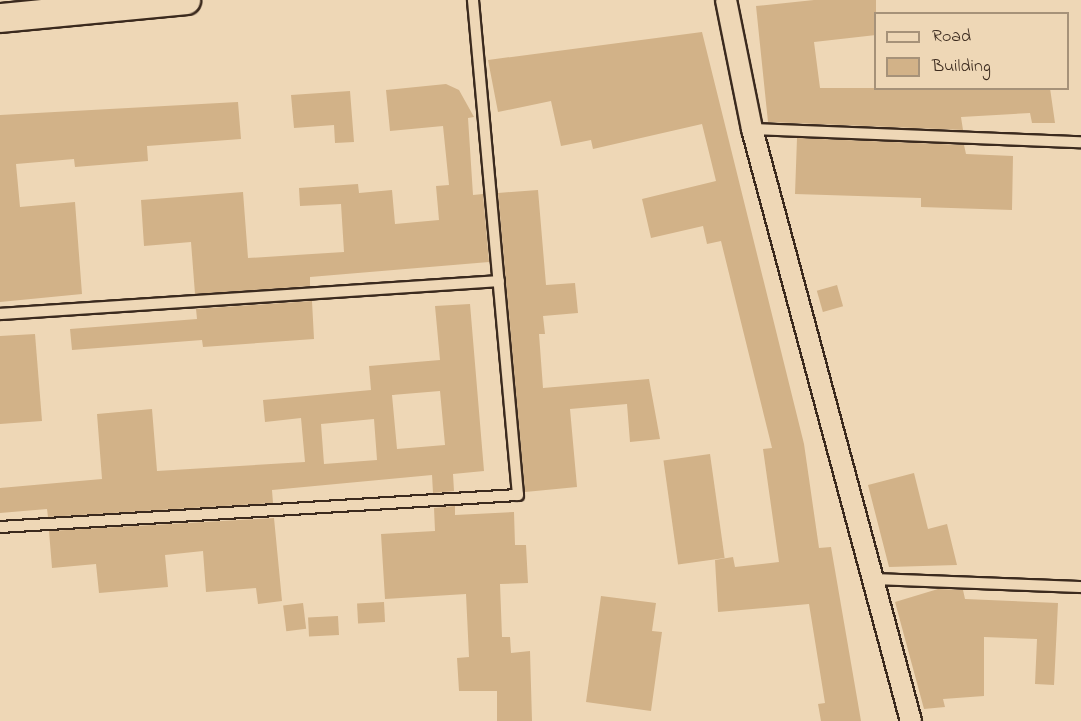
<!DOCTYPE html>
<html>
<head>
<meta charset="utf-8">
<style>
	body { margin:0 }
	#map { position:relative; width:1081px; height:721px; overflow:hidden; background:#eed7b6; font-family:"Indie Flower",sans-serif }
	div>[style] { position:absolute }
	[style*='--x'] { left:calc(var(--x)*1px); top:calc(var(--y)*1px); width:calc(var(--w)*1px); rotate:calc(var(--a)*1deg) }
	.building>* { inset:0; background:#d2b288; transform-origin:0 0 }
	.roads { filter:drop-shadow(2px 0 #3b2a1e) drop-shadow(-2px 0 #3b2a1e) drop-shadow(0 2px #3b2a1e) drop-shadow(0 -2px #3b2a1e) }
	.service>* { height:10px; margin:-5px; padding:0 5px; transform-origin:5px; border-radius:5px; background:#eed7b6 }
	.minor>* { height:20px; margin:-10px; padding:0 10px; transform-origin:10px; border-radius:10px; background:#eed7b6 }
	.secondary>* { height:28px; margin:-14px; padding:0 14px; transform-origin:14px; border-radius:14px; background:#eed7b6 }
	span { translate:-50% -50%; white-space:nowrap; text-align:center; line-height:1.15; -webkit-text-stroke:4.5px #eed7b6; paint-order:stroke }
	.legend { position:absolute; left:874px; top:12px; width:195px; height:78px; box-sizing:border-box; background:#eed7b6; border:2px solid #a69279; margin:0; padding:8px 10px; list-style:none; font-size:18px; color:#3b2a1e }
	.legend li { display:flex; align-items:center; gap:12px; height:30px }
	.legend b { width:30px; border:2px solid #a69279 }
</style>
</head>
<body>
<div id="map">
	<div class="building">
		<i style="clip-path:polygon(814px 0,876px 0,876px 35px,814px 42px,820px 88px,1050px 88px,1055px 123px,1032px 123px,1030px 113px,961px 117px,963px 130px,768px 122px,756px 6px)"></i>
		<i style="clip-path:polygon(702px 32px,804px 444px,819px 548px,831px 547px,861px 721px,821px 721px,818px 704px,825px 703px,809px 604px,718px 612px,715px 560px,733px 557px,735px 567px,779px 562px,763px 449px,772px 448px,721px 241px,707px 244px,703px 226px,651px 238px,642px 199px,716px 181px,702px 124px,593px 149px,591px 140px,561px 146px,551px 101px,498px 112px,488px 60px)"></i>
		<i style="clip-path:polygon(446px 84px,459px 90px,474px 117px,468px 118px,473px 195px,483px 194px,489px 262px,310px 277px,310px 286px,195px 294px,191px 242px,144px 246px,141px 200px,243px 192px,248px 258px,344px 252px,341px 204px,300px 206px,299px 188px,358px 184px,359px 193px,392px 190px,395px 224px,439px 220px,436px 186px,449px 185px,443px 126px,390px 131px,386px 90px)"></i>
		<i style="clip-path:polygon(350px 91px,354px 142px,335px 143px,334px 125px,294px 128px,291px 95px)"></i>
		<i style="clip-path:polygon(238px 102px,241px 139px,147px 146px,148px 161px,75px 167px,74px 159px,16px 164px,20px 207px,75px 202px,82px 294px,0 302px,0 115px)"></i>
		<i style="clip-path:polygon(797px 138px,964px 145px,966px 154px,1013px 156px,1012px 210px,921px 207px,921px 198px,795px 194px)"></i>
		<i style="clip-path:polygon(538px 190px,546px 285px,575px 283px,578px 313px,543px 316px,545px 334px,539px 334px,543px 388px,649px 379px,660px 439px,630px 442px,627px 404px,570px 409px,577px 487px,525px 492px,498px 193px)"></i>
		<i style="left:837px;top:285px;width:22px;height:21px;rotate:74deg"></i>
		<i style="clip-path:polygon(312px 301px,314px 339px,203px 347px,202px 340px,72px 350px,70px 329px,197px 319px,196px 309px)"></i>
		<i style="clip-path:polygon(evenodd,470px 304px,484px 471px,453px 474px,454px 491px,433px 493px,432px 475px,272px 490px,273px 503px,48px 517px,47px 509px,0 513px,0 488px,102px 479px,97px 414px,152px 409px,157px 471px,305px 462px,301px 418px,265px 422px,263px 400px,371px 390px,369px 366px,440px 360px,435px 306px,470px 304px,440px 391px,445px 445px,397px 449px,392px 395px,440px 391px,470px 304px,374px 419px,377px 460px,324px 464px,321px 424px,374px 419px)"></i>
		<i style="clip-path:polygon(35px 334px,42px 421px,0 424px,0 336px)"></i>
		<i style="left:710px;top:454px;width:105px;height:47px;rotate:82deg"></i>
		<i style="clip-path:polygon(914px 473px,928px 529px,947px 524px,957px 565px,889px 567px,868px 485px)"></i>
		<i style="clip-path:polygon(455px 506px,455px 515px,514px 512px,515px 545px,526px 545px,528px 583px,500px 584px,502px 637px,510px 637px,511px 653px,530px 651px,532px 721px,497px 721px,497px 691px,459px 691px,457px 658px,469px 657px,466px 594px,385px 599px,381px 534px,435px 531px,434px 508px)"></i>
		<i style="clip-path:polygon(274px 518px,282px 601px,258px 604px,256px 588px,206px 592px,203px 551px,165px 555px,168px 587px,99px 593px,96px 564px,52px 568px,49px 531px)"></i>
		<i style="clip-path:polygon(938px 589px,963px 590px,965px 599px,1058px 603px,1054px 685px,1035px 684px,1037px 639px,984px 637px,984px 696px,943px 699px,945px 707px,924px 709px,895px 602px)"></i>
		<i style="clip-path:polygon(601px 596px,656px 603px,652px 631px,662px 632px,651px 711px,586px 702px)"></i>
		<i style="left:384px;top:602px;width:20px;height:27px;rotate:87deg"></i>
		<i style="left:303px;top:603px;width:26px;height:20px;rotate:83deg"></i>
		<i style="left:338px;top:616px;width:19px;height:30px;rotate:87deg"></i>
	</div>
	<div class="roads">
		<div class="service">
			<i style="--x:752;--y:129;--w:329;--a:2.3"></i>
			<i style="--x:0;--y:314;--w:500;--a:-3.78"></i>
			<i style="--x:0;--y:527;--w:519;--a:-3.54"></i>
			<i style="--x:518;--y:495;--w:497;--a:-95.2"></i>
			<i style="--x:873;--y:579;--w:208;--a:2.2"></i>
		</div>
		<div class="minor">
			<i style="--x:726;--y:0;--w:132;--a:78.6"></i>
			<i style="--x:752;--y:129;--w:613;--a:74.97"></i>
		</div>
		<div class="secondary">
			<i style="--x:0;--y:18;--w:187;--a:-5.5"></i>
		</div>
	</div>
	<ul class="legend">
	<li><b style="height:8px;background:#eed7b6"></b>Road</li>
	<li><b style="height:16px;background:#d2b288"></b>Building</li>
	</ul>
</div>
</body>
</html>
